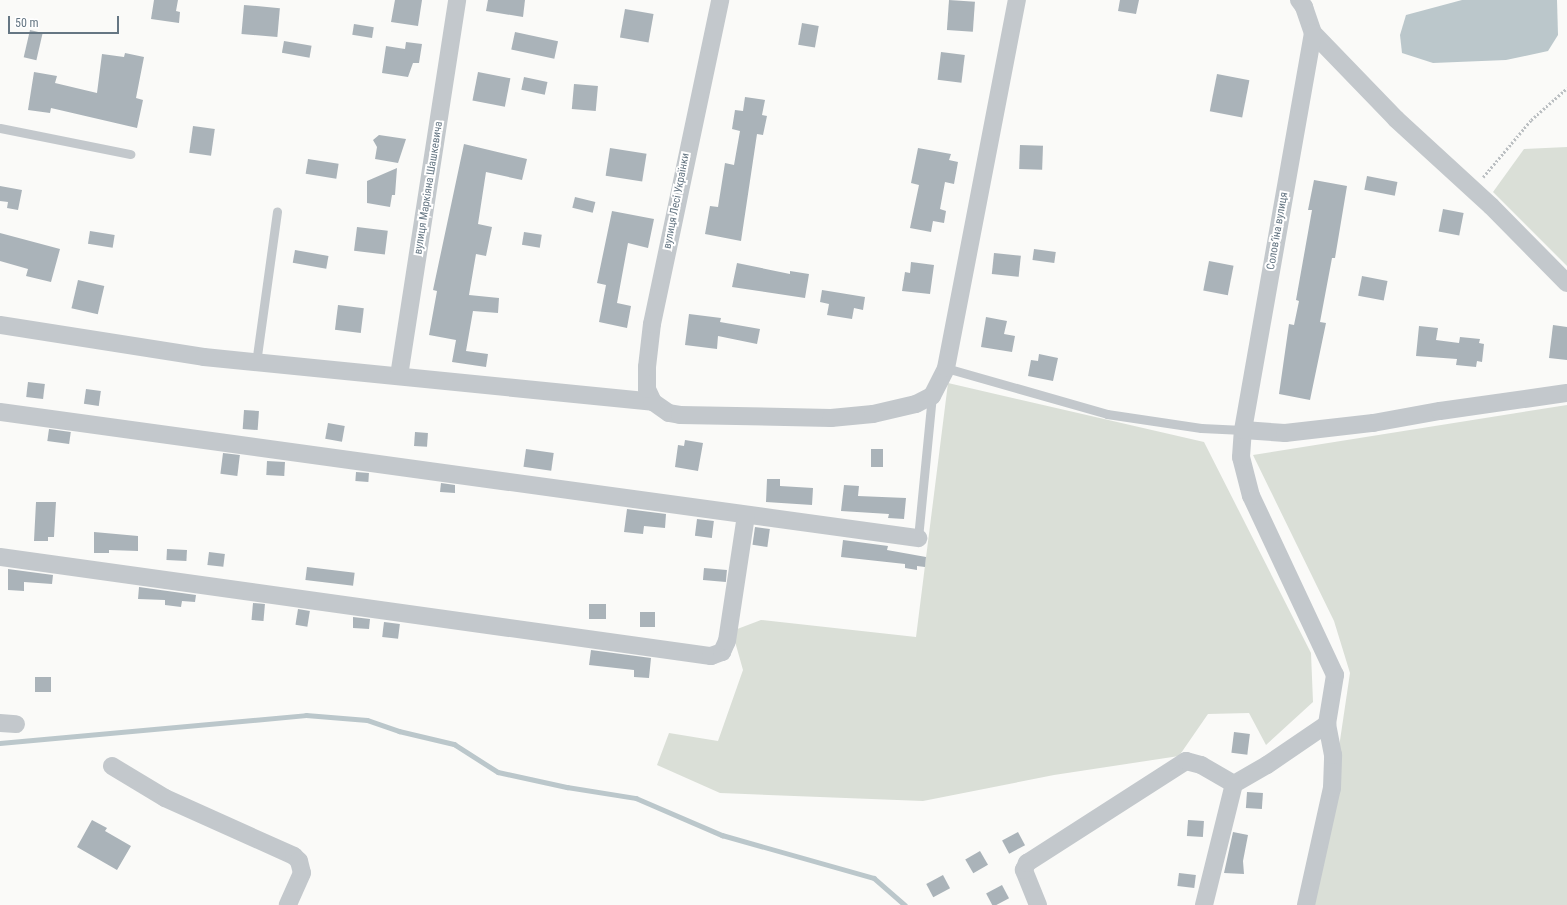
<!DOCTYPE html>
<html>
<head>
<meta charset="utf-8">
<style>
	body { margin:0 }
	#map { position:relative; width:1567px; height:905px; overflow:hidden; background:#fafaf8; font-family:"Roboto Condensed",sans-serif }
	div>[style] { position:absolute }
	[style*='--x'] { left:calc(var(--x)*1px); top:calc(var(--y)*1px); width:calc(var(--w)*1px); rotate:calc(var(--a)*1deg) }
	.green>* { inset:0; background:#dadfd7 }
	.water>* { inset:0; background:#bbc7cb }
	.stream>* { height:4.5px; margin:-2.25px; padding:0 2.25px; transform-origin:2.25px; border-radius:2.25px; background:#bbc7cb }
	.building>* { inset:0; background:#aab3b9; transform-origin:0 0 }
	.path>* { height:2.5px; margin-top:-1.25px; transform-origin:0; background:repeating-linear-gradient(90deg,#bbbfc2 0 2px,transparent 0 4px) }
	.lane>* { height:9px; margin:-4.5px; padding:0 4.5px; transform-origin:4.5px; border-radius:4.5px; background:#c3c8cc }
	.street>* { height:18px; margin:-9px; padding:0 9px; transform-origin:9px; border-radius:9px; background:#c3c8cc }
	span { translate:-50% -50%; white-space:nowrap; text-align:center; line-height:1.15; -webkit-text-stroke:4px #fff; paint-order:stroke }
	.street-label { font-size:11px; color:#657683 }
	.scale { position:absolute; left:8px; top:16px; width:111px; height:18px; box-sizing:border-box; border:2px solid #657683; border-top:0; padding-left:5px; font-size:12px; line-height:14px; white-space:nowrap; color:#657683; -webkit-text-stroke:3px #fff; paint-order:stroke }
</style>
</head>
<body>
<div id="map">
	<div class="green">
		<i style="clip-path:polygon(1567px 147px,1567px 266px,1493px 192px,1524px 149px)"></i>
		<i style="clip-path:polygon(948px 383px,1204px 442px,1311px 653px,1313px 702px,1266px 745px,1249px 713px,1208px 714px,1179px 756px,1054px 775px,923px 801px,720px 793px,657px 765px,669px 733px,718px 741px,743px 670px,732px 631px,761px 620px,916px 637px)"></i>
		<i style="clip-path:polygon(1567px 405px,1567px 905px,1309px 905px,1331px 801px,1350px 673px,1334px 621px,1253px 455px)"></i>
	</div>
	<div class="water">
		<i style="clip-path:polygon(1462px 0,1557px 0,1558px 35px,1548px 51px,1506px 60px,1433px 63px,1402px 53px,1400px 35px,1406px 15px)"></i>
	</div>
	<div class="stream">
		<i style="--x:0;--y:743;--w:307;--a:-5.2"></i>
		<i style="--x:306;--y:715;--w:61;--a:4.7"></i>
		<i style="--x:367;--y:720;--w:34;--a:19"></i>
		<i style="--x:399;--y:731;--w:57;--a:13.3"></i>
		<i style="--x:454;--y:744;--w:52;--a:32.5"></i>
		<i style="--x:498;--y:772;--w:71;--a:12.3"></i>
		<i style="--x:567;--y:787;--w:70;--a:9.1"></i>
		<i style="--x:636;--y:798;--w:94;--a:23.3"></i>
		<i style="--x:722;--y:835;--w:158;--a:15.8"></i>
		<i style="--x:874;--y:878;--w:41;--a:41.1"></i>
	</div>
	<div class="building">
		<i style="clip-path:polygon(154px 0,178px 0,176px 11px,180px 12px,179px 23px,151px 19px)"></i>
		<i style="clip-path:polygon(395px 0,422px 0,418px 26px,391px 22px)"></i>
		<i style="clip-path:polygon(488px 0,525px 0,523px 17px,486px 11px)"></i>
		<i style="left:949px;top:0;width:26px;height:30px;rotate:4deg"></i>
		<i style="clip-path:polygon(1120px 0,1139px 0,1136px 14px,1118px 11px)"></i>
		<i style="left:244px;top:5px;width:36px;height:29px;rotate:5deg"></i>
		<i style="left:625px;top:9px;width:29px;height:29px;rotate:10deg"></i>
		<i style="left:802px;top:23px;width:17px;height:22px;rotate:10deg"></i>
		<i style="left:354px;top:24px;width:20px;height:11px;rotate:9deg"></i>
		<i style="left:30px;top:30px;width:13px;height:28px;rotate:13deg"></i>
		<i style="left:515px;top:32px;width:44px;height:18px;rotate:12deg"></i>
		<i style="left:284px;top:41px;width:28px;height:12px;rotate:10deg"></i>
		<i style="clip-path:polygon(406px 42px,422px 44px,419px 63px,413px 63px,408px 77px,382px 73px,386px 46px,405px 49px)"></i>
		<i style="left:941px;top:52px;width:24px;height:28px;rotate:7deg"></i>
		<i style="clip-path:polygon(125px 53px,144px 57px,136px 98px,143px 100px,137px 128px,51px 108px,50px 113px,28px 110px,34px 72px,57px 76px,55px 83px,97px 93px,102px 54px,124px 57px)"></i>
		<i style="left:478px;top:72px;width:33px;height:29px;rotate:11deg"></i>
		<i style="left:1217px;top:74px;width:33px;height:38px;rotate:11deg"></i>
		<i style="left:524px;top:77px;width:24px;height:13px;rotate:12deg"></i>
		<i style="left:574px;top:84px;width:24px;height:25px;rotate:5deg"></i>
		<i style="clip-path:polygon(745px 97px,765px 100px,762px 115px,767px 116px,763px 135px,757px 134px,741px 241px,705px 234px,710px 206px,718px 207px,725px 163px,734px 165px,740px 131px,732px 129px,735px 110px,743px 111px)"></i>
		<i style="left:193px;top:126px;width:22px;height:27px;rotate:8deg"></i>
		<i style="clip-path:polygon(379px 135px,406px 139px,398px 163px,375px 159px,377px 147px,373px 140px)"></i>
		<i style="clip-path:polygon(464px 144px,527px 159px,522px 180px,486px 172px,478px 224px,492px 227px,486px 256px,476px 254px,469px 295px,499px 298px,498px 313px,473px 311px,466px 351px,488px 354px,486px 367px,452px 362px,456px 340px,429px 335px,437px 291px,433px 290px)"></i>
		<i style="left:1020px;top:145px;width:23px;height:24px;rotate:2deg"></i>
		<i style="left:610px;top:148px;width:37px;height:28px;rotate:9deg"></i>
		<i style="clip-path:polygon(918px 148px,951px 154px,949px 160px,958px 162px,954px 184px,945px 182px,940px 209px,946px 211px,944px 223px,933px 221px,931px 232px,910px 228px,919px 185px,911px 183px)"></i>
		<i style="left:308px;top:159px;width:31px;height:15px;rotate:9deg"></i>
		<i style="clip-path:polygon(397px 168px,395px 195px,392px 195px,390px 207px,367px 203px,367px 181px)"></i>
		<i style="left:1367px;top:176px;width:31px;height:14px;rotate:11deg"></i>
		<i style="clip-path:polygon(1314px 180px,1347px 186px,1335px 258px,1332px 258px,1320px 322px,1326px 323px,1310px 400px,1279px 394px,1289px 324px,1294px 325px,1299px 301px,1296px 300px,1312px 210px,1308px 210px)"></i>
		<i style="clip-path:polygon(0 186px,22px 190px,18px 210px,7px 208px,8px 202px,0 201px)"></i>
		<i style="left:575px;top:197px;width:21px;height:11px;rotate:14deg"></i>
		<i style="left:1443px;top:209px;width:21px;height:23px;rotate:11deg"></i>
		<i style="clip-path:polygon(612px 211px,654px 219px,648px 248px,628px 243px,617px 303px,631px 306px,627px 328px,599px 322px,606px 285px,597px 283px)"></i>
		<i style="left:357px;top:227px;width:31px;height:24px;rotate:7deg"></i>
		<i style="left:90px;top:231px;width:25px;height:13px;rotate:9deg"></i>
		<i style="left:524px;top:232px;width:18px;height:13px;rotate:9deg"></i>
		<i style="clip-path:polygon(0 233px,60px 249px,51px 282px,26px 276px,28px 269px,0 261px)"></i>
		<i style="left:1034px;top:249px;width:22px;height:11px;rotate:8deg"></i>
		<i style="left:295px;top:250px;width:34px;height:13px;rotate:10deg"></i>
		<i style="left:994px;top:253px;width:27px;height:21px;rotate:6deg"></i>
		<i style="left:1209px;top:261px;width:25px;height:30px;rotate:11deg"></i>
		<i style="clip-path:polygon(911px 262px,934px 265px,930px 294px,902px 291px,905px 272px,910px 273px)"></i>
		<i style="clip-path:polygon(737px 263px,790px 274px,790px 271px,809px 274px,805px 298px,732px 287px)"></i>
		<i style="left:1362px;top:276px;width:26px;height:20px;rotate:11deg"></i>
		<i style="left:78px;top:280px;width:27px;height:29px;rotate:13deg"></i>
		<i style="clip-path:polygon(822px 290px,865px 297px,863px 310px,854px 308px,852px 319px,827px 315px,829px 304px,820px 302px)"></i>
		<i style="left:338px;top:305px;width:26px;height:25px;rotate:7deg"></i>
		<i style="clip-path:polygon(689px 314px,721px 318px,720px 322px,760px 329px,757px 344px,718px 336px,717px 349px,685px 345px)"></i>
		<i style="clip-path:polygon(986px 317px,1007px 321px,1004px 334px,1015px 336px,1012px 352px,981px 347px)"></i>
		<i style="clip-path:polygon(1553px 325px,1567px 327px,1567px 360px,1549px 358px)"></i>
		<i style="clip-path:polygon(1419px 326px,1438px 328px,1436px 340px,1459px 343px,1460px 337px,1480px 339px,1479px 343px,1484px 344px,1482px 362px,1477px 361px,1476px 367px,1456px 365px,1457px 359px,1416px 356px)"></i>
		<i style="clip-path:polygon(1039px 354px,1058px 358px,1053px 381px,1028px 376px,1031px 360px,1038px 361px)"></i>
		<i style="left:28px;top:382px;width:17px;height:15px;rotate:7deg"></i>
		<i style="left:86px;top:389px;width:15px;height:15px;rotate:8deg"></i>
		<i style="left:244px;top:410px;width:15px;height:19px;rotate:4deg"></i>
		<i style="left:328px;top:423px;width:17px;height:16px;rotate:10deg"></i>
		<i style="left:49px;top:429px;width:22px;height:12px;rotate:8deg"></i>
		<i style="left:415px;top:432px;width:13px;height:14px;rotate:4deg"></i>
		<i style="clip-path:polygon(685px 440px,703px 443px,698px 471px,675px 467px,678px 445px,684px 446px)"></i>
		<i style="left:526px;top:449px;width:28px;height:18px;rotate:8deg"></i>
		<i style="left:871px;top:449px;width:12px;height:18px"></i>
		<i style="left:223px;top:453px;width:17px;height:21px;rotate:7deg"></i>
		<i style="left:267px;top:461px;width:18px;height:14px;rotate:3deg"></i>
		<i style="left:356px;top:472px;width:13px;height:9px;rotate:4deg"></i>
		<i style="clip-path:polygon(767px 479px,780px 479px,780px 486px,813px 488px,812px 505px,766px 502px)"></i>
		<i style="clip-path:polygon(441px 483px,455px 485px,455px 493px,440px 492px)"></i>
		<i style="clip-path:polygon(844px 485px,859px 486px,858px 496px,906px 498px,904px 519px,888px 518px,889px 514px,841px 511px)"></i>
		<i style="clip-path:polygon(36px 502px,56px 502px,54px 537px,48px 537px,48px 541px,34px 541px)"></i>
		<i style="clip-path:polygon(627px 509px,666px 514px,665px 528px,644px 526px,643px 534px,624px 532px)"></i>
		<i style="left:697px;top:519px;width:17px;height:17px;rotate:7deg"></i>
		<i style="left:755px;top:527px;width:15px;height:18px;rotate:8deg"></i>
		<i style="clip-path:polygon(94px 532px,138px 536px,138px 551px,109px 550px,109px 553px,94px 553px)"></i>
		<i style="clip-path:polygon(843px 540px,888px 546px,887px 550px,926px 557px,925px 567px,917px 566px,917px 570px,905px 568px,905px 564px,841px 557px)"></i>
		<i style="left:167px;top:549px;width:20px;height:11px;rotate:3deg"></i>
		<i style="left:209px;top:552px;width:16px;height:13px;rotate:7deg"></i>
		<i style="left:307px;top:567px;width:48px;height:13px;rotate:7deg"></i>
		<i style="left:704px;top:568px;width:23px;height:12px;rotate:5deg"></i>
		<i style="clip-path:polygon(8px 569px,53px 575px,52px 584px,24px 582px,24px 591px,8px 590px)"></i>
		<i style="clip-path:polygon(139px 587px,196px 595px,195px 602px,182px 601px,181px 607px,165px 605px,165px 600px,138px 599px)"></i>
		<i style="left:253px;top:603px;width:12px;height:17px;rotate:5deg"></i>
		<i style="left:589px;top:604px;width:17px;height:15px"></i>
		<i style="left:298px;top:609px;width:12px;height:16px;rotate:9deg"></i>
		<i style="left:640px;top:612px;width:15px;height:15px"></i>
		<i style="clip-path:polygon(353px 617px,370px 619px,369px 629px,353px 628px)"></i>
		<i style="left:384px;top:622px;width:16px;height:15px;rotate:7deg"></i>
		<i style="clip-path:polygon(591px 650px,651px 658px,649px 678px,634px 677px,634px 670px,589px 665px)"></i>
		<i style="left:35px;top:677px;width:16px;height:15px"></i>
		<i style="left:1234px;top:732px;width:16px;height:21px;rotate:7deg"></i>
		<i style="left:1247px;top:792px;width:16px;height:16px;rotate:4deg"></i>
		<i style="clip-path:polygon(92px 820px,107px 828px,105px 831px,131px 846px,117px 870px,77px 847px)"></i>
		<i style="left:1188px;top:820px;width:16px;height:16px;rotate:4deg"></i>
		<i style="left:1018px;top:832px;width:15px;height:18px;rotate:62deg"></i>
		<i style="clip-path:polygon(1233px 832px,1248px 835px,1243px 861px,1244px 874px,1224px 873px)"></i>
		<i style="left:980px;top:851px;width:16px;height:17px;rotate:60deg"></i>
		<i style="left:1179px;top:873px;width:17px;height:13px;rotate:7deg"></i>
		<i style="left:943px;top:875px;width:15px;height:19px;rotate:62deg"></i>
		<i style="left:1002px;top:885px;width:15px;height:18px;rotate:62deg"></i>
	</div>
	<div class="path">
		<i style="--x:1483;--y:177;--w:75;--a:-49.9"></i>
		<i style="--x:1531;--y:120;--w:48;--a:-41.6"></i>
	</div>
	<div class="lane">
		<i style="--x:0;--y:128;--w:133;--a:11.3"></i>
		<i style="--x:256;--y:363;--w:153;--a:-82.1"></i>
		<i style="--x:946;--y:368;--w:167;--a:15.9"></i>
		<i style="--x:1107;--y:414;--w:95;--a:8.5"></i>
		<i style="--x:1201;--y:428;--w:42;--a:2.7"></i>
		<i style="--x:918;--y:538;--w:143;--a:-84.4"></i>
	</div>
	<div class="street">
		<i style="--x:1299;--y:0;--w:9;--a:54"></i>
		<i style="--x:1304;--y:7;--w:28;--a:71"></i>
		<i style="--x:1313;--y:33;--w:120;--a:46"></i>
		<i style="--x:1396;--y:119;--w:129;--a:42.5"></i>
		<i style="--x:1491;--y:206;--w:108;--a:45.4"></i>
		<i style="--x:0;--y:325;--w:206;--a:8.9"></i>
		<i style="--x:204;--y:357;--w:451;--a:5.7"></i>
		<i style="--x:653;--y:402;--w:19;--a:35"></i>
		<i style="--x:669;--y:413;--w:11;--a:10"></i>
		<i style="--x:680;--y:415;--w:151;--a:1.1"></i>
		<i style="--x:831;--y:418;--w:42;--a:-5.4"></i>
		<i style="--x:873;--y:414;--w:44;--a:-13.1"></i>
		<i style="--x:916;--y:404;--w:18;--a:-27"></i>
		<i style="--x:932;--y:396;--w:31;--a:-63"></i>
		<i style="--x:946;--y:368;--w:375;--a:-79.1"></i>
		<i style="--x:399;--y:376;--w:380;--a:-81.2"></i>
		<i style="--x:653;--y:402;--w:14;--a:-115"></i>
		<i style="--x:647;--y:389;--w:22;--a:-90"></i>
		<i style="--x:647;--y:367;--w:43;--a:-83.4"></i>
		<i style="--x:652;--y:324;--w:331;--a:-78.1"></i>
		<i style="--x:0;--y:412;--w:927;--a:7.82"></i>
		<i style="--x:1243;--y:430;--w:42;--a:4.1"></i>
		<i style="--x:1285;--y:433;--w:89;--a:-6.5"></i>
		<i style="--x:1373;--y:423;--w:68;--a:-10.2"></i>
		<i style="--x:1440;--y:411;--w:128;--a:-8.1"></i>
		<i style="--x:0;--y:557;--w:718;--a:7.93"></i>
		<i style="--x:711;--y:656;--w:12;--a:-20"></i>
		<i style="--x:722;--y:652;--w:12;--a:-66"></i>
		<i style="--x:727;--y:641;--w:127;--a:-81.4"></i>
		<i style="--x:0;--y:723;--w:16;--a:4"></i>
		<i style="--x:112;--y:766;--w:62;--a:31.1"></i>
		<i style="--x:165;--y:798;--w:141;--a:24.2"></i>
		<i style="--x:294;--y:856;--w:7;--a:45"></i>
		<i style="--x:299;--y:861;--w:12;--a:76"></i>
		<i style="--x:302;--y:873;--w:35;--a:114"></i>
		<i style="--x:1038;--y:905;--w:38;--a:-112"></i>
		<i style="--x:1024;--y:870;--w:8;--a:-67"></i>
		<i style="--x:1027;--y:863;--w:189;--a:-32.7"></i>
		<i style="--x:1186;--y:761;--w:16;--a:15"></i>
		<i style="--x:1201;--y:765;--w:38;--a:30"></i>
		<i style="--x:1234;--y:784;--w:38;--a:-30"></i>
		<i style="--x:1267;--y:765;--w:73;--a:-34.3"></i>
		<i style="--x:1204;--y:905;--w:125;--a:-76.1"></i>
		<i style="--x:1306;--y:905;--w:120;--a:-77.5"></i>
		<i style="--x:1332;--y:788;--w:33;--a:-88"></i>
		<i style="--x:1333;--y:755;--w:32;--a:-101"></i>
		<i style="--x:1327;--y:724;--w:50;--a:-80.7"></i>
		<i style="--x:1335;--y:675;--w:198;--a:-115.1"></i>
		<i style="--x:1251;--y:496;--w:40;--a:-104.4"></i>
		<i style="--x:1241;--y:457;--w:27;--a:-86"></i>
		<i style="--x:1243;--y:430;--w:403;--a:-80"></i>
	</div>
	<div class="street-label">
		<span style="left:429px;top:188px;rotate:-81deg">вулиця Маркіяна Шашкевича</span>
		<span style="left:677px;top:201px;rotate:-79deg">вулиця Лесі Українки</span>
		<span style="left:1278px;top:231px;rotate:-80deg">Соловʼїна вулиця</span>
	</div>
	<div class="scale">50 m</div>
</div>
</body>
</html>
